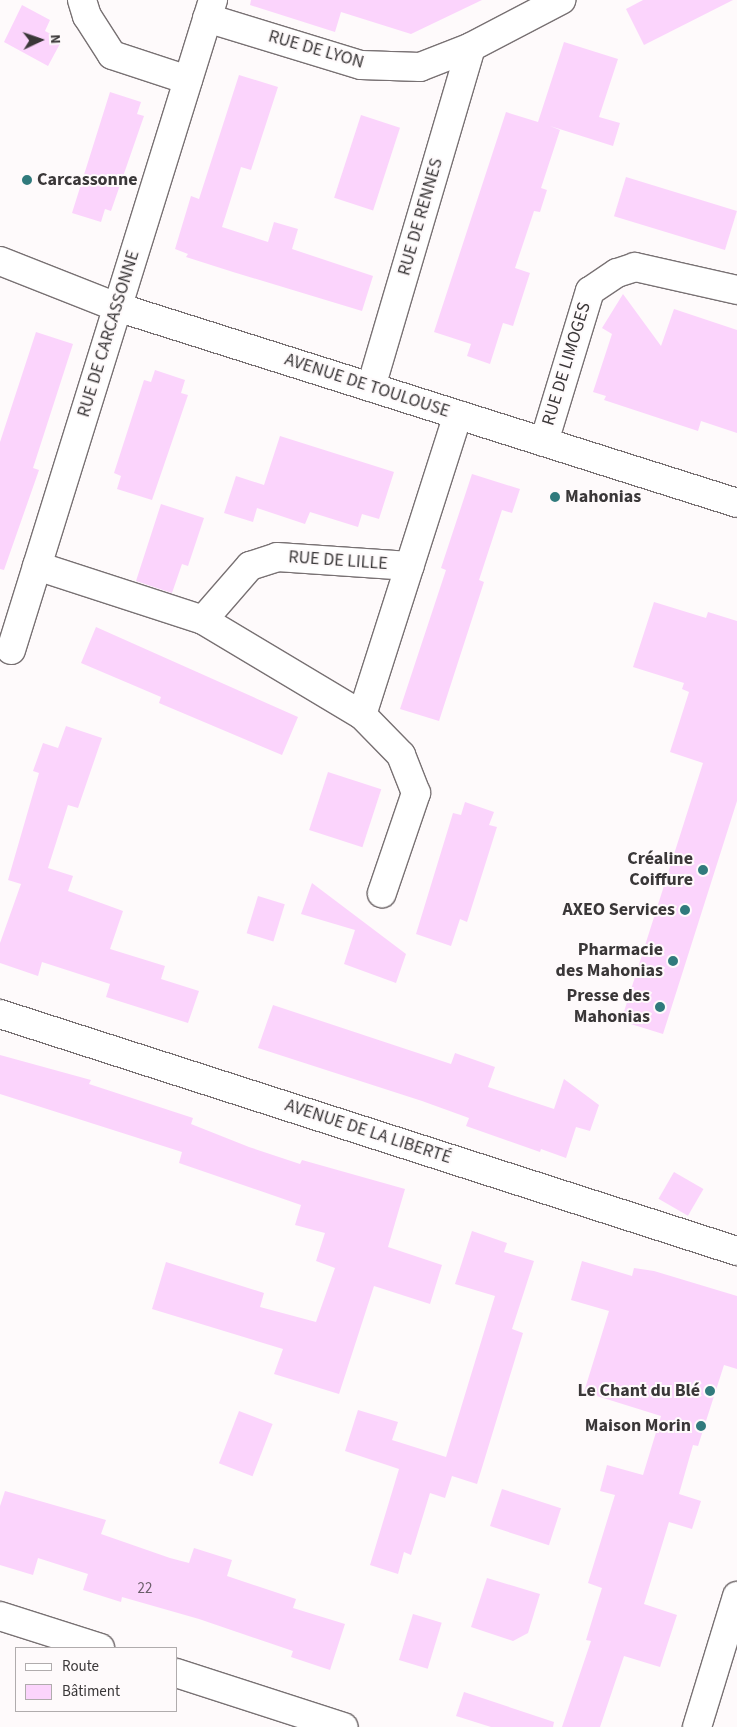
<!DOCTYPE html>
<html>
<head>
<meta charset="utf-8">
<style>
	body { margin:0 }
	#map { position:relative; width:737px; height:1727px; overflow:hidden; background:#fefafb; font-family:"Source Sans 3",sans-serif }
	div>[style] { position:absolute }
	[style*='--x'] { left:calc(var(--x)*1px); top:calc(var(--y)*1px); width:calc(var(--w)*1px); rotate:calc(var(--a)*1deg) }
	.building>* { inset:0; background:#fbd4fc; transform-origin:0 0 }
	.roads { filter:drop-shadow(1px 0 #787173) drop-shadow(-1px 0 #787173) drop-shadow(0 1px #787173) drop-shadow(0 -1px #787173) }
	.minor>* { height:28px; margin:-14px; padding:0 14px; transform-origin:14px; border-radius:14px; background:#fff }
	.tertiary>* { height:28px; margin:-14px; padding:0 14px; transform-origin:14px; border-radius:14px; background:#fff }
	.secondary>* { height:28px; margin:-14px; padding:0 14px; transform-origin:14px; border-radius:14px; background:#fff }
	.dots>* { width:14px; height:14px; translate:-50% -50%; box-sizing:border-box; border:2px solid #fefafb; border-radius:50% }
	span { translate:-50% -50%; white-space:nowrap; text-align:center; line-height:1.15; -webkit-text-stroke:4px #fefafb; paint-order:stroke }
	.number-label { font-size:15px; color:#6a5e69 }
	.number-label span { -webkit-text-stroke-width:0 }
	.street-label { font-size:18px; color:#3a3738 }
	.poi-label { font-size:18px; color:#3a3738; font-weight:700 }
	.left { translate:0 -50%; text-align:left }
	.right { translate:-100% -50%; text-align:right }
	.legend { position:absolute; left:15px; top:1647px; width:162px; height:65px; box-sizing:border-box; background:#fefafb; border:1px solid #b0acad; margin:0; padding:6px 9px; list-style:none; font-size:15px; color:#3a3738 }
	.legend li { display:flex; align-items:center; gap:10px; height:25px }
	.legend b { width:25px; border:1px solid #b0acad }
	.north { position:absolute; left:15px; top:15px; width:50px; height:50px; -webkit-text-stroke:4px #fefafb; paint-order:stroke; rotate:87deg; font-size:14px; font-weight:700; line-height:20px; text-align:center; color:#3a3738 }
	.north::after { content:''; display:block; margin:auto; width:18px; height:22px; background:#3a3738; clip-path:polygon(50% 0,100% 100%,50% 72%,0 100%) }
</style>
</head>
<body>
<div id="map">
	<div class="building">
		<i style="clip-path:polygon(251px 0,482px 0,411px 34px,341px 12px,335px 32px,250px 5px)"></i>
		<i style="clip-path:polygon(643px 0,733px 0,644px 45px,626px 9px)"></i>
		<i style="clip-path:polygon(22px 5px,50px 20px,45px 31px,62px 40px,48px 66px,4px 42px)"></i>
		<i style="clip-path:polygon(564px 42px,618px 59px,599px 117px,620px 123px,613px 146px,550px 126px,560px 130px,541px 188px,547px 190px,540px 212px,534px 211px,515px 268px,530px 273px,513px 326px,503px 323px,490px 364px,467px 356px,471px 344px,434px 332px,506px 112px,538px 122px)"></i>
		<i style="clip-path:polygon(239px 75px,278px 87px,251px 170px,241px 167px,222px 227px,268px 242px,274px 222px,298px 229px,292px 249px,373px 276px,362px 311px,233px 272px,186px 257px,188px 254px,175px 249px,191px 196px,199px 199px)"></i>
		<i style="clip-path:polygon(110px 92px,141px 102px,137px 114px,144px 116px,111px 211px,105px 209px,101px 222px,72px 213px)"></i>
		<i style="left:361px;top:115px;width:41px;height:87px;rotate:18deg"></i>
		<i style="left:626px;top:177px;width:116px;height:41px;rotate:17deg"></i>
		<i style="clip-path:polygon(623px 294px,661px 346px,674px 309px,737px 330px,737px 433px,701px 421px,698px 431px,604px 400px,606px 396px,593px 392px,612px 334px,602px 328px)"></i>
		<i style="clip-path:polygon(36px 332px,73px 344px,33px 468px,39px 470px,4px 570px,0 569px,0 442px)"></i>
		<i style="clip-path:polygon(155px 370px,185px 380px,181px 393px,188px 395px,152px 500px,117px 489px,121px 476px,114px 473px,144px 380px,151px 382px)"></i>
		<i style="clip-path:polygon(280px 436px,394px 472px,379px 519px,362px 514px,358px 527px,310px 512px,305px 524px,257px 508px,253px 522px,224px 513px,236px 476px,264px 485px)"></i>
		<i style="clip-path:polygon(472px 474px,520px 489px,512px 513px,502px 510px,479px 580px,484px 582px,439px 721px,400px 709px,446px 570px,441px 568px)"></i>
		<i style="clip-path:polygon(161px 504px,204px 518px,188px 566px,182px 564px,172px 593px,136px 581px)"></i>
		<i style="clip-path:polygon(654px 602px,706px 618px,708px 612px,737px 621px,737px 801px,663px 1034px,621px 1021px,703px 763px,670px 752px,689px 692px,682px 689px,684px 683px,633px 667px)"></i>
		<i style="clip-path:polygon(96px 627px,298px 717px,282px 755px,159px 703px,161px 697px,81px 663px)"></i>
		<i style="clip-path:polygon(66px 726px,102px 738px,78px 808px,68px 805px,48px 868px,73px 876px,68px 891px,123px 911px,110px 949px,165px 966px,161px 979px,199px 991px,188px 1023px,106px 997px,110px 984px,42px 962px,38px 976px,0 963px,0 943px,21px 884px,8px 880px,39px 773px,33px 771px,43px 743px,58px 748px)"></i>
		<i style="left:328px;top:772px;width:56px;height:61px;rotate:18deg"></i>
		<i style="clip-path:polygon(465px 802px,494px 812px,489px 825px,497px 827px,467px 922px,460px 919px,451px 946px,416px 934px,453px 813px,461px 815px)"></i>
		<i style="clip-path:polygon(312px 883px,406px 954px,396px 983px,344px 964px,355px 930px,301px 914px)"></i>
		<i style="left:258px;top:896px;width:28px;height:39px;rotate:17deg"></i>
		<i style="clip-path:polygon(273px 1005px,451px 1064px,455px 1053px,495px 1067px,488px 1087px,554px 1109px,564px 1079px,599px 1105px,590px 1131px,576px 1127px,566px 1158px,541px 1149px,540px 1152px,466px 1126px,469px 1118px,422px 1101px,258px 1048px)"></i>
		<i style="clip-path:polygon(0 1055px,91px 1080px,89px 1084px,193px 1118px,191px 1124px,249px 1147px,300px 1164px,302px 1160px,405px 1189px,388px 1247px,442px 1265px,430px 1304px,374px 1286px,339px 1394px,274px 1374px,283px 1349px,152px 1309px,166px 1262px,264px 1293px,260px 1307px,316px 1322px,335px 1268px,316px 1261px,325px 1233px,295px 1225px,301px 1205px,179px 1163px,182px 1152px,0 1094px)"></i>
		<i style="left:674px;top:1172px;width:34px;height:31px;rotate:30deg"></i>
		<i style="clip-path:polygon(472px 1231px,507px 1243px,504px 1252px,534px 1261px,512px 1329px,523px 1333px,477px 1484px,452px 1476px,445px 1498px,430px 1493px,411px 1555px,404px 1552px,398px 1574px,370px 1565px,399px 1469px,345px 1451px,358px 1410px,398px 1422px,392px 1440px,446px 1457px,495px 1296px,455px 1284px)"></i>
		<i style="clip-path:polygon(582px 1261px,632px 1276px,634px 1268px,654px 1271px,737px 1296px,737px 1369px,724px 1365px,698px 1446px,693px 1445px,679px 1494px,701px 1501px,692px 1529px,669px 1522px,644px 1604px,677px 1615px,660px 1667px,624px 1656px,600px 1727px,562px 1727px,591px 1641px,586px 1640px,602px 1588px,588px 1583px,615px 1495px,600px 1491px,607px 1465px,643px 1475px,661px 1416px,584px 1392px,609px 1311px,571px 1300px)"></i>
		<i style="left:239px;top:1411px;width:36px;height:56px;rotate:21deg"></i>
		<i style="left:502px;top:1489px;width:62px;height:39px;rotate:18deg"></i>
		<i style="clip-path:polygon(5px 1491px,106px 1520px,101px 1534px,170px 1558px,189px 1563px,194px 1548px,232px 1560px,227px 1576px,296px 1599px,293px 1608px,345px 1624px,330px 1670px,291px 1657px,293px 1651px,199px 1619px,122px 1597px,121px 1602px,83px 1590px,88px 1574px,38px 1558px,33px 1575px,0 1565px,0 1506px)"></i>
		<i style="clip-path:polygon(487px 1578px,540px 1594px,528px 1633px,513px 1641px,471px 1627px)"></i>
		<i style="left:413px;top:1614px;width:30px;height:48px;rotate:17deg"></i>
		<i style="clip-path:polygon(464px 1692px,554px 1722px,553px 1727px,491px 1727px,456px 1716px)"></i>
	</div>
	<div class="roads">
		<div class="minor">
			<i style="--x:82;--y:0;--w:17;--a:73"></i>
			<i style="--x:87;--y:16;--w:46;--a:57.3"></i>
			<i style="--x:112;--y:55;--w:80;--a:18.2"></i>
			<i style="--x:207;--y:18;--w:161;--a:17"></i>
			<i style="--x:361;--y:65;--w:59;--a:1.9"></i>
			<i style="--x:420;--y:67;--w:55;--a:-21.4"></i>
			<i style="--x:471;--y:47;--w:102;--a:-27.6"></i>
			<i style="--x:371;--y:387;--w:354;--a:-73.6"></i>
			<i style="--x:544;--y:442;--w:158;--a:-73.1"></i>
			<i style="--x:590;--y:291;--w:32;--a:-34"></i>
			<i style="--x:617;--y:273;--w:19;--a:-18"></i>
			<i style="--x:635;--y:267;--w:105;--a:12.7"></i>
			<i style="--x:37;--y:566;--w:175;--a:18"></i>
			<i style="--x:203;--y:620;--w:185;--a:30.9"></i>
			<i style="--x:362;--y:715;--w:56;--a:45.7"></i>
			<i style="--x:401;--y:755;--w:41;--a:68.5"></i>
			<i style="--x:416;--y:793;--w:106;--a:108.8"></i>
			<i style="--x:203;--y:620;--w:72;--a:-49"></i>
			<i style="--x:250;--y:566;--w:28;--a:-18"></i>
			<i style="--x:277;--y:557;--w:133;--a:3.9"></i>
			<i style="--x:11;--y:650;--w:681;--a:-72.74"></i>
			<i style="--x:362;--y:715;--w:315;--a:-72.3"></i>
			<i style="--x:0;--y:1014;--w:774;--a:17.83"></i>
			<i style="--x:0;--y:1616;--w:105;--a:17.7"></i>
			<i style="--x:176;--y:1673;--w:176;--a:17.9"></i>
		</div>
		<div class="tertiary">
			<i style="--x:0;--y:261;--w:126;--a:21.5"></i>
			<i style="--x:117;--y:307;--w:650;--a:17.54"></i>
		</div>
		<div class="secondary">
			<i style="--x:697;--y:1727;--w:137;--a:-73"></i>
		</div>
	</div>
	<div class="dots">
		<i style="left:27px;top:180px;background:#307a7c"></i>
		<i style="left:555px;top:497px;background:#307a7c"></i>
		<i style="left:703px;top:870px;background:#307a7c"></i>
		<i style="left:685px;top:910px;background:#307a7c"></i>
		<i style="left:673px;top:961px;background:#307a7c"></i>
		<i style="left:660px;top:1007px;background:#307a7c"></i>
		<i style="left:710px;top:1391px;background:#307a7c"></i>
		<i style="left:701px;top:1426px;background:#307a7c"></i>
	</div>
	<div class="number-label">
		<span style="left:145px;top:1589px">22</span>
	</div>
	<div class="street-label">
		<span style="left:316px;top:50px;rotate:16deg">RUE DE LYON</span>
		<span style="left:421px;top:217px;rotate:-74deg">RUE DE RENNES</span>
		<span style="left:109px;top:334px;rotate:-73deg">RUE DE CARCASSONNE</span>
		<span style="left:567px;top:364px;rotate:-73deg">RUE DE LIMOGES</span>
		<span style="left:367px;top:386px;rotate:18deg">AVENUE DE TOULOUSE</span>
		<span style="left:338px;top:561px;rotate:4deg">RUE DE LILLE</span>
		<span style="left:368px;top:1132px;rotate:18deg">AVENUE DE LA LIBERTÉ</span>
	</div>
	<div class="poi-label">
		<span class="left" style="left:37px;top:180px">Carcassonne</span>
		<span class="left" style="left:565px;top:497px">Mahonias</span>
		<span class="right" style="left:693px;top:870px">Créaline<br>Coiffure</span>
		<span class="right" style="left:675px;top:910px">AXEO Services</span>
		<span class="right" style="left:663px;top:961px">Pharmacie<br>des Mahonias</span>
		<span class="right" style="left:650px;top:1007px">Presse des<br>Mahonias</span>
		<span class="right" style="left:700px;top:1391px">Le Chant du Blé</span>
		<span class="right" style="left:691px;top:1426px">Maison Morin</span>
	</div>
	<ul class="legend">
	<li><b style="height:6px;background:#fff"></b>Route</li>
	<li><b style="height:14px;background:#fbd4fc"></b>Bâtiment</li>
	</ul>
	<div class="north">N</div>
</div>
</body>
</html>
